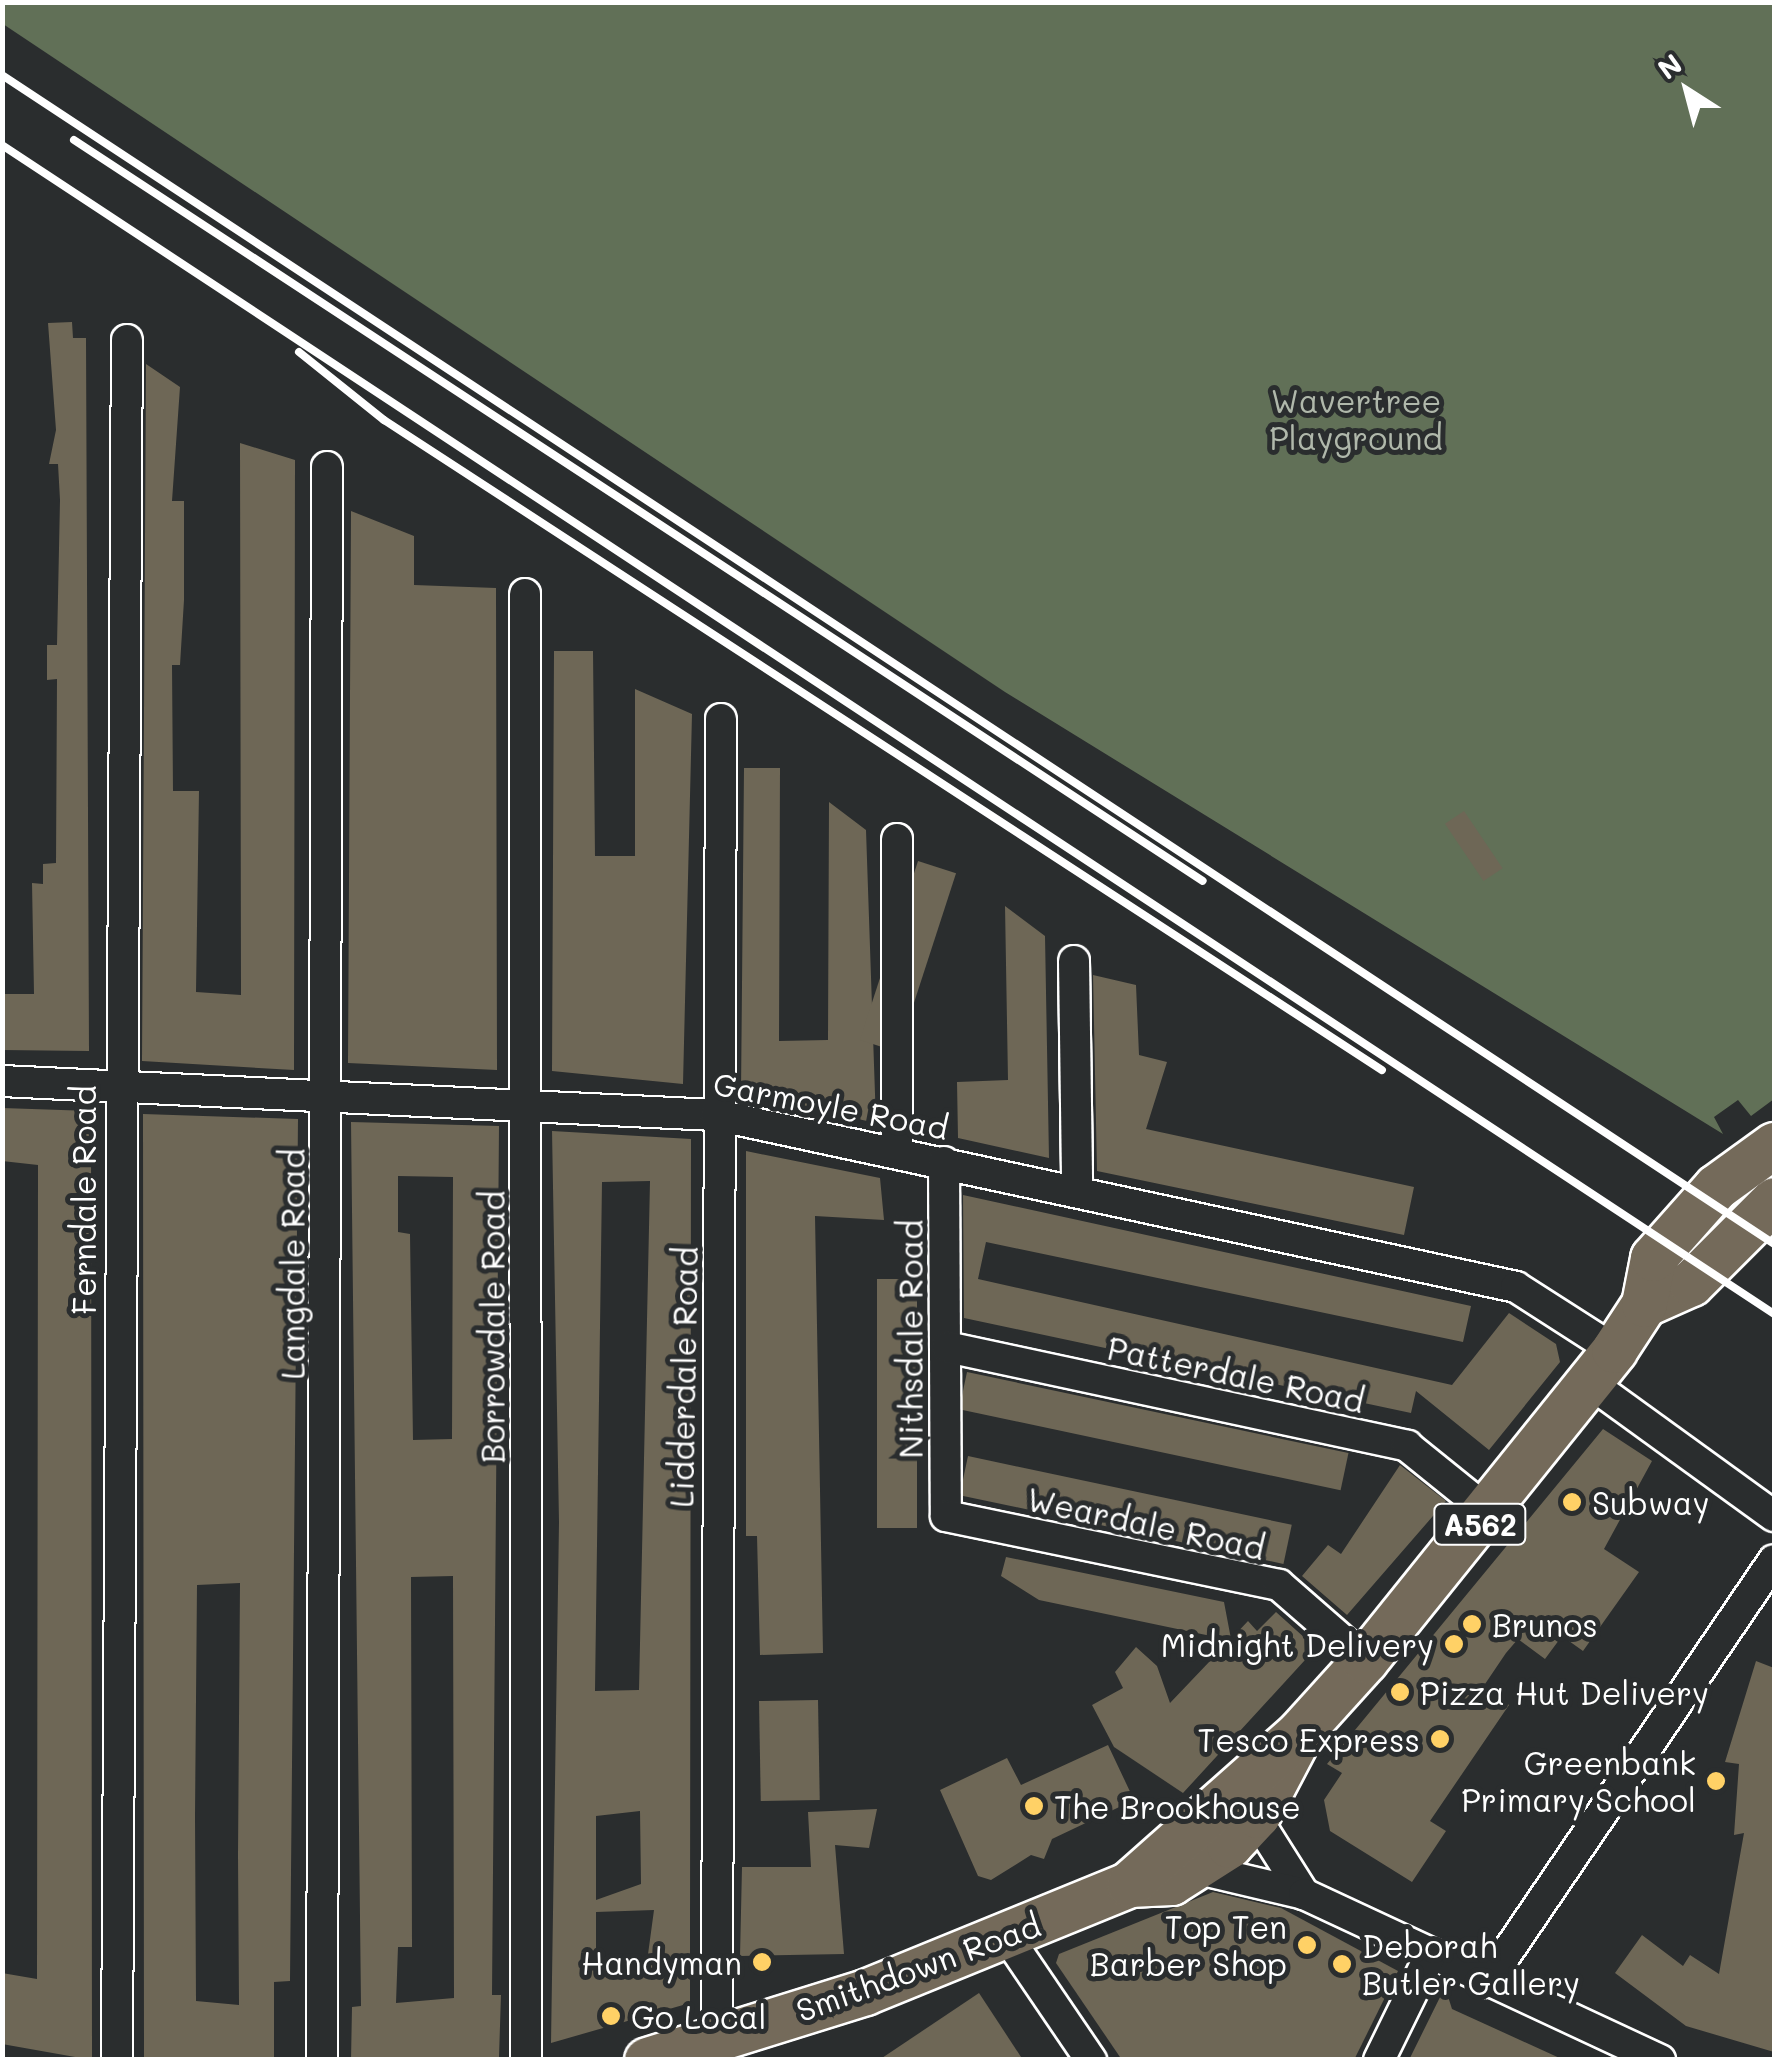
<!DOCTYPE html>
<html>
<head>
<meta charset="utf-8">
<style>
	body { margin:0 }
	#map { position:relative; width:1777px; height:2062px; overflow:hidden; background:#2a2d2e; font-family:Mali,sans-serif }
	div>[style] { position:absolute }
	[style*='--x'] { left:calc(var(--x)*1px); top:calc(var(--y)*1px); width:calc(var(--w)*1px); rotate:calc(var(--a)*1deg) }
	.green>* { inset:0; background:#617057 }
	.building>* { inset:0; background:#6e6756; transform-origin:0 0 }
	.roads { filter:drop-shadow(2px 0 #fff) drop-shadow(-2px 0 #fff) drop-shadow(0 2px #fff) drop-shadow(0 -2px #fff) }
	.minor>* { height:30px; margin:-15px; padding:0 15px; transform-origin:15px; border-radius:15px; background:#2a2d2e }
	.highway>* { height:45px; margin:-22.5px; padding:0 22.5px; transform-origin:22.5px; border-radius:22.5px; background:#746a5a }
	.rail>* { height:8px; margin:-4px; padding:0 4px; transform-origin:4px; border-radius:4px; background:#fff }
	.dots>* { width:28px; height:28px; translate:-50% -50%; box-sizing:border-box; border:5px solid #2a2d2e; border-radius:50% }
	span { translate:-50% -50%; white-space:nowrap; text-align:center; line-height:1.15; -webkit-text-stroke:10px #2a2d2e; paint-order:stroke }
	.shield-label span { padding:2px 8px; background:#2a2d2e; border:2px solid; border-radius:8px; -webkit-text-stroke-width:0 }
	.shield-label { font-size:30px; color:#fff; font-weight:700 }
	.park-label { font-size:32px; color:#b0b8ab }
	.street-label { font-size:32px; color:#fff }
	.poi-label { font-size:32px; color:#fff }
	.left { translate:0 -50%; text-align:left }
	.right { translate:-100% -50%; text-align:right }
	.frame { position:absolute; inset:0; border:5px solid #fff; pointer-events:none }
	.north { position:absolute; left:1637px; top:40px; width:100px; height:100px; -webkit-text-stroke:8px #2a2d2e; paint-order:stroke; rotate:324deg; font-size:28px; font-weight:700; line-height:40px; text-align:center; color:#fff }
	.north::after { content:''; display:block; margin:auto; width:35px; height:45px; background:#fff; clip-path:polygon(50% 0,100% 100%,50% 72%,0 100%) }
</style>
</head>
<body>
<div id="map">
	<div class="green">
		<i style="clip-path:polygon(2px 3px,1774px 3px,1774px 1099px,1751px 1116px,1738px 1100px,1714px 1117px,1723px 1134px,1005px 692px,3px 24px)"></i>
	</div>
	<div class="building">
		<i style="clip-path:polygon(72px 322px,73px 338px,86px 338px,89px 1051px,2px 1050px,2px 994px,34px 994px,32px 883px,43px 884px,43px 864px,56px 863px,57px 679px,47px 680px,47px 645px,57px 645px,60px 500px,58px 464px,49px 464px,56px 430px,48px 323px)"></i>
		<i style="clip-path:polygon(146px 364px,180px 387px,172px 501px,184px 501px,184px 600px,180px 665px,172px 665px,173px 791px,199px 791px,196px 992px,241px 995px,240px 443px,295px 460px,294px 1070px,142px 1061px)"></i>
		<i style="clip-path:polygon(351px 511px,414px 536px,414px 585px,496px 588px,497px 1070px,348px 1063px)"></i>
		<i style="clip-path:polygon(554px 651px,593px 651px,595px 856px,635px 856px,635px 689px,692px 714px,683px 1084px,552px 1071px)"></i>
		<i style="clip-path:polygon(744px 768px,780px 768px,779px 1041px,828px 1040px,829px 802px,866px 830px,876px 1123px,741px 1093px)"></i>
		<i style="left:1464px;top:811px;width:69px;height:23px;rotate:56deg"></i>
		<i style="left:918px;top:861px;width:40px;height:188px;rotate:18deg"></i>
		<i style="clip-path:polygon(1005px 906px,1045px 936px,1049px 1158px,958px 1138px,957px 1082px,1008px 1080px)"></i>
		<i style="clip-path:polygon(1093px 975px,1136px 985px,1139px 1055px,1167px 1062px,1146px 1129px,1414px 1187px,1404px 1235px,1097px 1171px)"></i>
		<i style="clip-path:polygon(2px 1108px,91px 1111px,92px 2060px,2px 2044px,2px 1973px,37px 1979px,38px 1165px,2px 1161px)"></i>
		<i style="clip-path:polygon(evenodd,143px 1114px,298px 1119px,290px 1981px,274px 1982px,274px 2060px,144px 2060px,143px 1114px,240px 1583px,238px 1855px,239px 2005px,196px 2001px,195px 1816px,197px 1585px,240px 1583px)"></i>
		<i style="clip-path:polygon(evenodd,351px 1122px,499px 1126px,492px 1995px,501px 1995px,499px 2057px,484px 2060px,351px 2060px,352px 2007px,361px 2006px,351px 1122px,398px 1176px,453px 1177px,452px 1439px,413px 1440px,410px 1234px,398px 1232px,398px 1176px,351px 1122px,453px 1576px,454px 1998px,396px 2003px,398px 1947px,412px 1947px,411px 1577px,453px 1576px)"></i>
		<i style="clip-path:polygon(evenodd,552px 1131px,691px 1139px,690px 1938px,690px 2003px,551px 2043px,559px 1522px,552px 1131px,650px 1181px,639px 1690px,595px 1691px,602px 1182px,650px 1181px,552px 1131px,640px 1811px,641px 1884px,596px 1900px,596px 1816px,640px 1811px,552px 1131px,654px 1910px,646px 1969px,596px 1970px,596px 1912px,654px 1910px)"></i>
		<i style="clip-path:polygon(746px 1151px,880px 1178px,884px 1220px,815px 1216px,823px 1653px,760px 1655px,757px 1536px,746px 1536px)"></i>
		<i style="clip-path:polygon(963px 1195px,1471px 1306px,1463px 1342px,986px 1242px,978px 1279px,1452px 1385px,1509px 1313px,1556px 1344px,1560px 1362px,1489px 1450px,1416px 1391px,1411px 1413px,964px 1318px)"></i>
		<i style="left:917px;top:1279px;width:249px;height:40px;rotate:90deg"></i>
		<i style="left:967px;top:1372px;width:390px;height:38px;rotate:12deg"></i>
		<i style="clip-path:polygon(1603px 1429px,1652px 1461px,1604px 1549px,1639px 1572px,1583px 1651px,1562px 1636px,1545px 1659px,1518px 1639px,1506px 1653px,1483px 1687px,1509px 1705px,1430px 1821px,1446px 1831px,1412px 1882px,1330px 1831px,1324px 1800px,1342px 1773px,1327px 1764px)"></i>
		<i style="left:968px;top:1456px;width:331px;height:40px;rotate:12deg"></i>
		<i style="clip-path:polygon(1400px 1465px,1446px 1501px,1347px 1615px,1302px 1576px,1328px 1545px,1341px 1554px)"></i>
		<i style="clip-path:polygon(1006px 1557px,1224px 1602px,1231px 1639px,1248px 1621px,1257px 1631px,1276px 1612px,1316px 1648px,1183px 1793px,1114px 1747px,1092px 1705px,1123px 1688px,1115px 1672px,1136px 1647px,1157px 1666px,1170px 1703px,1230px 1640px,1039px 1600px,1001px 1576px)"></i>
		<i style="clip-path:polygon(1756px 1661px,1774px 1668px,1774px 2052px,1686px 2026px,1615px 1973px,1642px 1935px,1683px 1966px,1690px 1955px,1719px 1974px,1744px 1833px,1734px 1835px,1739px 1764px,1725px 1762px)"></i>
		<i style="left:818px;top:1700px;width:100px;height:59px;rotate:89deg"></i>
		<i style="clip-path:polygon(1108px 1745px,1134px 1800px,1052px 1839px,1044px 1859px,1031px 1855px,991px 1880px,978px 1876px,940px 1790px,1007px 1758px,1021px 1785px)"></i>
		<i style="clip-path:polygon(877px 1809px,869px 1848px,835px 1845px,844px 1954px,740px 1956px,742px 1867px,811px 1867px,808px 1812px)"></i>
		<i style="clip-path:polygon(1213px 1892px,1281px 1908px,1398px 1971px,1354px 2060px,1122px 2060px,1056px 1963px,1059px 1954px)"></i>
		<i style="clip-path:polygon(1445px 1987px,1452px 2009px,1564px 2060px,1409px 2060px)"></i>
		<i style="clip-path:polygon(979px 1993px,1023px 2060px,879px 2060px)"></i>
	</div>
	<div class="roads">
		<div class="minor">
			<i style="--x:525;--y:594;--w:1466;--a:89.96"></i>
			<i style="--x:897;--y:839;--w:314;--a:90"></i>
			<i style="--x:1074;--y:961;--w:227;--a:89.2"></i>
			<i style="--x:2;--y:1081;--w:715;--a:2.73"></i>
			<i style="--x:716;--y:1115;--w:818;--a:12.13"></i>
			<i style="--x:1516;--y:1287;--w:117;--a:32.7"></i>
			<i style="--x:944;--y:1162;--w:354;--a:89.7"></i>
			<i style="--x:946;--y:1516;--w:340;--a:11.7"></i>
			<i style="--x:1279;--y:1585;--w:114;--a:41.1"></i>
			<i style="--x:947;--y:1347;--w:471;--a:12.1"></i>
			<i style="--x:1407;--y:1446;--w:107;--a:38.9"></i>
			<i style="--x:1590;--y:1383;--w:227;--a:35.9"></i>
			<i style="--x:1247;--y:1804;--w:107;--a:57.7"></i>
			<i style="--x:1194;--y:1868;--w:113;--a:13.3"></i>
			<i style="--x:1304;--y:1894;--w:393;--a:25"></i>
			<i style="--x:1008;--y:1938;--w:148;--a:55.8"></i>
			<i style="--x:1487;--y:1982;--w:510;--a:-55.78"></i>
			<i style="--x:717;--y:2036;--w:1317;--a:-89.83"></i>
			<i style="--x:117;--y:2060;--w:1720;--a:-89.67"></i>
			<i style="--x:322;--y:2060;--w:1593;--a:-89.82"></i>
			<i style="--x:1379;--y:2060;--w:116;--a:-63.9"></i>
		</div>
		<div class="highway">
			<i style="--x:1644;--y:1304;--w:51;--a:-24.1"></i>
			<i style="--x:1691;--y:1283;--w:117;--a:-45"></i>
			<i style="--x:1129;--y:1884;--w:42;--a:-2.7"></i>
			<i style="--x:1171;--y:1882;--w:69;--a:-32.5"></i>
			<i style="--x:1229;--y:1845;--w:41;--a:-47"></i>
			<i style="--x:1257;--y:1815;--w:81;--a:-62.2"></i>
			<i style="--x:647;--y:2060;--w:228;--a:-17.3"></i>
			<i style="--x:865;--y:1992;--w:285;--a:-22.2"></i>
			<i style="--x:1129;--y:1884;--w:229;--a:-41.6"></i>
			<i style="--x:1300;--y:1732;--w:97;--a:-47.9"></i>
			<i style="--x:1365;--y:1660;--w:398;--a:-51.2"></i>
			<i style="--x:1614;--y:1350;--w:55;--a:-56.9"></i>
			<i style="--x:1644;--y:1304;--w:47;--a:-78.9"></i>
			<i style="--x:1653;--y:1258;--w:95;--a:-48.4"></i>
			<i style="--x:1716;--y:1187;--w:72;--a:-35.9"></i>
		</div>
	</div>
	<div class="rail">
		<i style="--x:2;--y:75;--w:2123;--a:33.41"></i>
		<i style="--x:74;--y:140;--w:1350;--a:33.28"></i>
		<i style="--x:2;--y:145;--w:2123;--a:33.41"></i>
		<i style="--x:299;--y:352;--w:109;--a:38.7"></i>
		<i style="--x:384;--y:420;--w:1191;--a:33.08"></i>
	</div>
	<div class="dots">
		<i style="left:1572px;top:1502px;background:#ffd166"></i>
		<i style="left:1472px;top:1624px;background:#ffd166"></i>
		<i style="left:1454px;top:1644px;background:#ffd166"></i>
		<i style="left:1400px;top:1692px;background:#ffd166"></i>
		<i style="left:1440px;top:1739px;background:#ffd166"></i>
		<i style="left:1716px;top:1781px;background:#ffd166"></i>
		<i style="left:1034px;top:1806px;background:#ffd166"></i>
		<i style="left:1307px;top:1945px;background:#ffd166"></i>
		<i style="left:762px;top:1962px;background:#ffd166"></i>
		<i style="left:1342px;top:1964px;background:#ffd166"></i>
		<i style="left:611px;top:2016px;background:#ffd166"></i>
	</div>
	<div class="shield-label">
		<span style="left:1480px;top:1524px">A562</span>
	</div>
	<div class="park-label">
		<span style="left:1356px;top:419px">Wavertree<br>Playground</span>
	</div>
	<div class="street-label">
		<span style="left:831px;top:1105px;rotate:11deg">Garmoyle Road</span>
		<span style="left:83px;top:1200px;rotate:-90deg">Ferndale Road</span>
		<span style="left:292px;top:1264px;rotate:-90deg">Langdale Road</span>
		<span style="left:492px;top:1327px;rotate:-90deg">Borrowdale Road</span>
		<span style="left:910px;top:1339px;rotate:-90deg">Nithsdale Road</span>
		<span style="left:1236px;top:1374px;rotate:12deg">Patterdale Road</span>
		<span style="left:683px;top:1377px;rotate:-89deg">Lidderdale Road</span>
		<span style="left:1146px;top:1523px;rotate:12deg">Weardale Road</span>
		<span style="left:918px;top:1967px;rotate:-20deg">Smithdown Road</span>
	</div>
	<div class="poi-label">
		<span class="left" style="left:1592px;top:1502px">Subway</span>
		<span class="left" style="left:1492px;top:1624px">Brunos</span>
		<span class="right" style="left:1434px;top:1644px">Midnight Delivery</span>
		<span class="left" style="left:1420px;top:1692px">Pizza Hut Delivery</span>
		<span class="right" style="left:1420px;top:1739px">Tesco Express</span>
		<span class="right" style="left:1696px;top:1781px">Greenbank<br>Primary School</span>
		<span class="left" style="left:1054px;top:1806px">The Brookhouse</span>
		<span class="right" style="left:1287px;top:1945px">Top Ten<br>Barber Shop</span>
		<span class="left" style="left:1362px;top:1964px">Deborah<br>Butler Gallery</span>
		<span class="right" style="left:742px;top:1962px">Handyman</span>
		<span class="left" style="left:631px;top:2016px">Go Local</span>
	</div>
	<div class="frame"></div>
	<div class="north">N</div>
</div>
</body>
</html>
